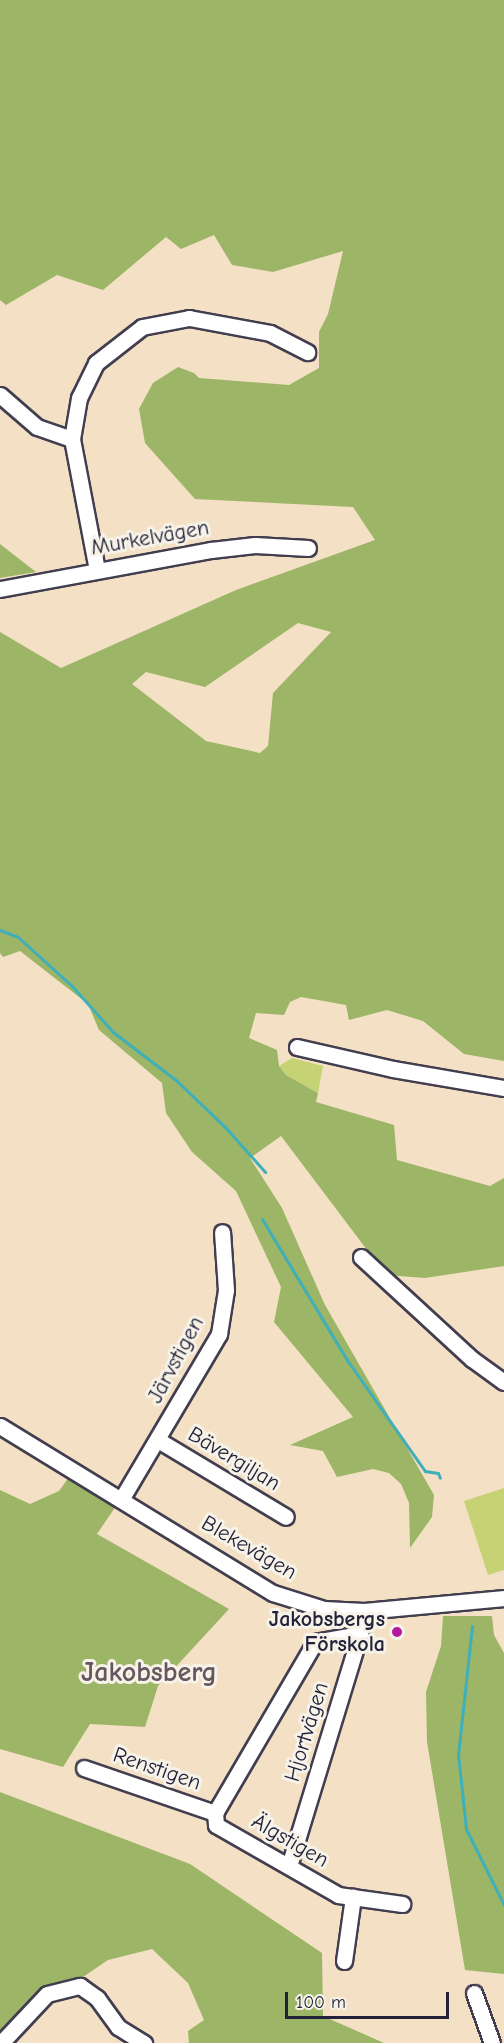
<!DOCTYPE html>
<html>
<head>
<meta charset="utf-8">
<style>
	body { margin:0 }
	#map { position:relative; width:504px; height:2043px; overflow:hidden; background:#f4e0c5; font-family:"Comic Neue",sans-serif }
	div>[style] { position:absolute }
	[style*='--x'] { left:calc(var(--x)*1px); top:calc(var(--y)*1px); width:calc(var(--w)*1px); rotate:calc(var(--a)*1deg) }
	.green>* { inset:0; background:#c6d374 }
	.forest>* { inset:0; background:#9cb566 }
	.stream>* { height:3px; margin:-1.5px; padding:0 1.5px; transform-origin:1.5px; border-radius:1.5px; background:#3fafba }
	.roads { filter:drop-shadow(2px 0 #423e50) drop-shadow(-2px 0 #423e50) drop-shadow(0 2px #423e50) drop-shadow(0 -2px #423e50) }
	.minor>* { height:15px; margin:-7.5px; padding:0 7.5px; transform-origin:7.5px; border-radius:7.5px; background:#fff }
	.dots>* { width:16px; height:16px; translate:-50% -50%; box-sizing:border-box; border:3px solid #f7f3e8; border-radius:50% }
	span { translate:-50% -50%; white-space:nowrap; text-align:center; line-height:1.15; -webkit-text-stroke:6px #f7f3e8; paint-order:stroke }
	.street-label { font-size:22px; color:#22223b }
	.poi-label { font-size:22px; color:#22223b; font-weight:700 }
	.right { translate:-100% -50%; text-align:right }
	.district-label { font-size:28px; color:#67565f; font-weight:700 }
	.scale { position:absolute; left:285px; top:1992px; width:164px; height:27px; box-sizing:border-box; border:3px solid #22223b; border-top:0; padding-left:8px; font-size:18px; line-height:21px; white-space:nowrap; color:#22223b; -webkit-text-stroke:4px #f7f3e8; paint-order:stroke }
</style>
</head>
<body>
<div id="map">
	<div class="green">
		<i style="clip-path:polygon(292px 1058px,323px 1066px,318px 1093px,286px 1075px,279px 1066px)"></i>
		<i style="clip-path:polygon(504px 1488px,504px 1570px,488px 1575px,464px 1501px)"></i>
	</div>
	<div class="forest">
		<i style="clip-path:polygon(evenodd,0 0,504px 0,504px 1061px,464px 1054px,423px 1021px,387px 1010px,349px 1020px,346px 1005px,301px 997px,290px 1002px,284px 1015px,256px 1013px,249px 1038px,277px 1050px,279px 1066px,286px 1075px,318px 1093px,316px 1102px,394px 1125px,397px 1160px,490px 1186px,504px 1178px,504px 1266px,425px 1278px,386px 1275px,281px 1136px,250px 1158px,282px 1208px,325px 1305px,434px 1495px,432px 1517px,410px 1548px,409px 1503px,401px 1484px,389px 1473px,373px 1469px,337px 1477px,323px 1451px,290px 1445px,353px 1417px,274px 1322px,281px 1287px,236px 1191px,192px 1152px,166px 1113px,162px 1083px,99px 1030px,88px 1004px,20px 951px,3px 957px,0 953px,0 632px,61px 668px,236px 590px,375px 540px,353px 507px,195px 499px,145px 443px,139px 409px,153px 383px,178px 367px,194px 373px,199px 378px,289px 385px,319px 368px,319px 332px,328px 314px,343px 251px,273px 272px,232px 265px,214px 235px,181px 249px,166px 237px,103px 290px,57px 275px,6px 305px,0 300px,0 0,298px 623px,331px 632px,273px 693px,268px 746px,260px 753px,206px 741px,132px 684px,146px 672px,205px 687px,298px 623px)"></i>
		<i style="clip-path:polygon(0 544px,36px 572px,0 578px)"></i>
		<i style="clip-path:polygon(69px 1477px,116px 1506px,97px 1534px,229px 1609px,158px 1686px,145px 1727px,90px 1724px,63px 1767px,0 1749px,0 1490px,30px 1504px,59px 1491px)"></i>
		<i style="clip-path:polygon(443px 1616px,492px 1616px,494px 1635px,504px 1653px,504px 1974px,465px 1970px,427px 1742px,426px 1692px,441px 1646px)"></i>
		<i style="clip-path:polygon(0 1792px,190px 1864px,322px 1953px,323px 2016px,384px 2043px,189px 2043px,188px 2031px,204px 2020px,188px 1983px,152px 1949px,108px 1960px,80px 1979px,44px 1988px,0 2035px)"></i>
	</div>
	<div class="stream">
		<i style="--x:0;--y:930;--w:19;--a:21"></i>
		<i style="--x:18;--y:937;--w:73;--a:42.2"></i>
		<i style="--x:72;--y:986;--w:62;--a:48.3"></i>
		<i style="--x:113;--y:1032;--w:81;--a:37.4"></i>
		<i style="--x:177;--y:1081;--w:68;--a:43.8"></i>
		<i style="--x:226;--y:1128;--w:59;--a:48.4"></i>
		<i style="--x:262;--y:1219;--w:165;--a:58.9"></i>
		<i style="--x:347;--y:1360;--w:136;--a:54.9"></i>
		<i style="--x:425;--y:1471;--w:13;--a:9"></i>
		<i style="--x:438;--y:1473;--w:5;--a:68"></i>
		<i style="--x:472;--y:1626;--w:129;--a:96.2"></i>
		<i style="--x:458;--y:1754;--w:75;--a:83.9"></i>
		<i style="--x:466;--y:1829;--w:85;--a:63.4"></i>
	</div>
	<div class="roads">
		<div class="minor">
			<i style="--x:0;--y:395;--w:49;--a:40.9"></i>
			<i style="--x:37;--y:427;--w:37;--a:19"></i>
			<i style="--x:97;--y:570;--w:133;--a:-100.8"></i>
			<i style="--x:72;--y:439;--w:42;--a:-80.3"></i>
			<i style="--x:79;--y:398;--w:39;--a:-64"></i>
			<i style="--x:96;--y:363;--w:58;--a:-38"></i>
			<i style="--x:142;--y:327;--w:48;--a:-10.8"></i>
			<i style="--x:189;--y:318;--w:82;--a:10.5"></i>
			<i style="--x:270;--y:333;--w:42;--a:27.2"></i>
			<i style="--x:0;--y:589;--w:215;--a:-10.5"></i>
			<i style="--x:211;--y:550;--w:44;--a:-6.5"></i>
			<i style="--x:255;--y:545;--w:53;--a:3.2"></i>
			<i style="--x:297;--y:1047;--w:98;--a:12.9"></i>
			<i style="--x:393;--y:1069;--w:113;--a:9.7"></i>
			<i style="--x:361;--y:1257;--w:151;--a:42.6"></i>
			<i style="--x:472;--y:1359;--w:39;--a:36"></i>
			<i style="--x:0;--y:1426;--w:320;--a:31.5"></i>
			<i style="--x:273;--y:1593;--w:53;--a:17.4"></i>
			<i style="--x:324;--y:1609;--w:40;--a:2.9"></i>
			<i style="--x:364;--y:1611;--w:141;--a:-5.3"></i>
			<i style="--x:158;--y:1440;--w:149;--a:31"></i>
			<i style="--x:122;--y:1498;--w:191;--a:-59.4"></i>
			<i style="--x:219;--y:1334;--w:45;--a:-81"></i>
			<i style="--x:226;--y:1290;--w:58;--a:-93.9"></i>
			<i style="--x:84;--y:1768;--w:139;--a:19"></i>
			<i style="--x:215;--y:1813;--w:198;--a:-59.7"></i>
			<i style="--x:315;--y:1642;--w:46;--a:-10.1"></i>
			<i style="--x:215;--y:1813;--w:12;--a:85"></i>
			<i style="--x:216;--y:1825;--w:141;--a:29.8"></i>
			<i style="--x:338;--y:1895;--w:65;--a:8"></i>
			<i style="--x:289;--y:1866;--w:243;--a:-73"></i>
			<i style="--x:360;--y:1634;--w:23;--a:-80"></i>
			<i style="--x:344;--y:1961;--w:65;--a:-82"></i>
			<i style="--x:474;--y:1993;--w:53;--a:70.2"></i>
			<i style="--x:1;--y:2043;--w:67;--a:-46.8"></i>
			<i style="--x:47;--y:1994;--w:34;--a:-14"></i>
			<i style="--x:80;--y:1986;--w:21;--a:35"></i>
			<i style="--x:97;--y:1998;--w:36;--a:54"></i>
			<i style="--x:118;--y:2027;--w:31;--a:32"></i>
		</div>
	</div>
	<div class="dots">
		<i style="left:397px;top:1632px;background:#b5179e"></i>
	</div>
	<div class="street-label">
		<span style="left:150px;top:538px;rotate:-10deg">Murkelvägen</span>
		<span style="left:176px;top:1360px;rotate:-62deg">Järvstigen</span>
		<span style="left:234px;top:1459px;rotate:31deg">Bävergiljan</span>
		<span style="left:249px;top:1548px;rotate:30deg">Blekevägen</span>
		<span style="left:307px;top:1732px;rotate:-73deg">Hjortvägen</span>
		<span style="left:157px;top:1769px;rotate:19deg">Renstigen</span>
		<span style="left:290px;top:1841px;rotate:30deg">Älgstigen</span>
	</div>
	<div class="poi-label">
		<span class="right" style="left:385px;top:1632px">Jakobsbergs<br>Förskola</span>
	</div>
	<div class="district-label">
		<span style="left:149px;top:1672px">Jakobsberg</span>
	</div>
	<div class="scale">100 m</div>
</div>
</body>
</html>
